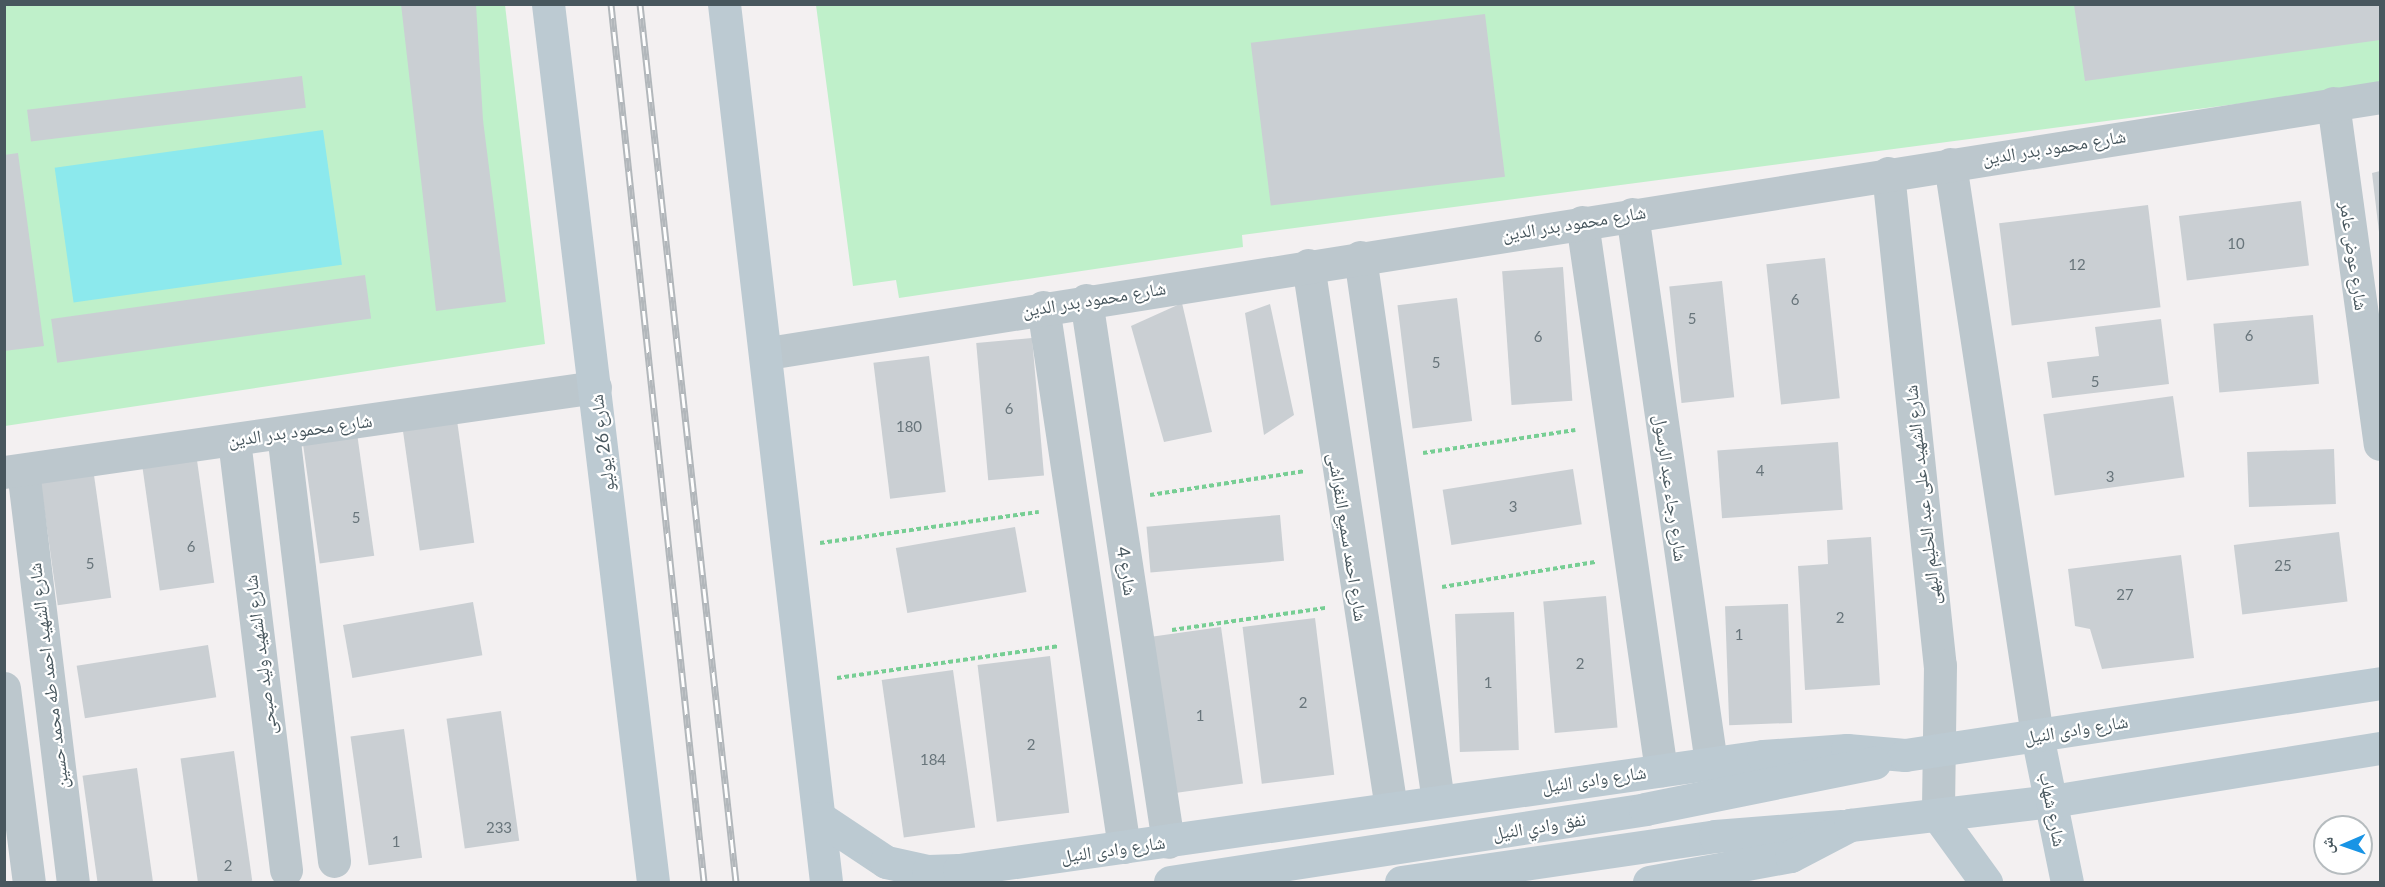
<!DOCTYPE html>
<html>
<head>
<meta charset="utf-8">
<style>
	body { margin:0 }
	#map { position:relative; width:2385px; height:887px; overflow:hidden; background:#f3f0f1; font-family:Lato,"Noto Naskh Arabic",sans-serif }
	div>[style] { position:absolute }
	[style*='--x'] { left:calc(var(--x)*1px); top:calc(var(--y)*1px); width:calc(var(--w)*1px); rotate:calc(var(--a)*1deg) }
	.green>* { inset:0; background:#bff0ca }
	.water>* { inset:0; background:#8ce9ed; transform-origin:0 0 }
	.building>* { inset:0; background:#cacfd3; transform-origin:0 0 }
	.path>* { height:4px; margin-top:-2px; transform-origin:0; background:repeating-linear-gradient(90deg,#77ce94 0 4.5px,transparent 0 7.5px) }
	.street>* { height:33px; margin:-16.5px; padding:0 16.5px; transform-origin:16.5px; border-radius:16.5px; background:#bcc7cd }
	.secondary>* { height:33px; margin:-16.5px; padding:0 16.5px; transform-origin:16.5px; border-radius:16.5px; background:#bccad2 }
	.rail>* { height:7px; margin-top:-3.5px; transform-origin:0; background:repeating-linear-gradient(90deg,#fff 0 14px,#b2b7bb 0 28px); box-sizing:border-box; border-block:2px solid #b2b7bb }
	span { translate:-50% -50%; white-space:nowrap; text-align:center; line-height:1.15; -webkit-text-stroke:4.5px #fff; paint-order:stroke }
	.number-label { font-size:15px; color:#68757b }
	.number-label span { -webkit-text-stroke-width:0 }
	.street-label { font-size:18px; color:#48575e }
	.frame { position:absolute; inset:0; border:6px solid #48575e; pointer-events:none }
	.north { position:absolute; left:2313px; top:815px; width:60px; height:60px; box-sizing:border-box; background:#fff; border:2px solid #b6bcbf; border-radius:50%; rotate:268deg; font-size:16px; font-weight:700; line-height:24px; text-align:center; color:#48575e }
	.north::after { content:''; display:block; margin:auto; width:21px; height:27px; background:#1894e5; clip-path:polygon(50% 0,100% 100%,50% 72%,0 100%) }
</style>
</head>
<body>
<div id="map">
	<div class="green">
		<i style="clip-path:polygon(5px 5px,505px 5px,545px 344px,5px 426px)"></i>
		<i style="clip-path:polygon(816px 5px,2380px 5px,2380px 85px,1242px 235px,1243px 247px,899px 298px,896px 280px,853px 286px)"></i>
	</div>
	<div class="water">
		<i style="left:323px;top:130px;width:136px;height:271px;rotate:82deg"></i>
	</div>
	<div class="building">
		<i style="clip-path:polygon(401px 4px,476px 4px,483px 120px,506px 302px,436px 311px)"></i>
		<i style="clip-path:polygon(2074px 5px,2380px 5px,2380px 40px,2085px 81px)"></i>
		<i style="left:1485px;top:14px;width:164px;height:236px;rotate:83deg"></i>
		<i style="left:302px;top:76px;width:32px;height:277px;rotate:83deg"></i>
		<i style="clip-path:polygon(18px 153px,44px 346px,4px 351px,4px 155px)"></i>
		<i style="clip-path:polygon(2380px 171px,2380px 232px,2379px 232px,2372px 173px)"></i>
		<i style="left:2301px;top:201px;width:65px;height:123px;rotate:83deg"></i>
		<i style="left:2148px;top:205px;width:103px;height:150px;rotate:83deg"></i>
		<i style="left:1825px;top:258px;width:141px;height:59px;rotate:84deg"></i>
		<i style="left:1563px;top:267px;width:134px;height:61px;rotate:86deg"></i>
		<i style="left:365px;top:275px;width:44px;height:317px;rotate:82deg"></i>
		<i style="left:1722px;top:281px;width:117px;height:53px;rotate:84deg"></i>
		<i style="left:1457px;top:298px;width:124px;height:60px;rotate:83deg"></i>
		<i style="clip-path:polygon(1182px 303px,1212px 432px,1164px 442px,1131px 326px)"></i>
		<i style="clip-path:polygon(1270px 304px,1294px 415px,1264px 435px,1245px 313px)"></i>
		<i style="left:2313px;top:315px;width:69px;height:100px;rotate:85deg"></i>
		<i style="clip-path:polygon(2161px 319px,2169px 384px,2052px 398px,2047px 362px,2099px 356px,2095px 327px)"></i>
		<i style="left:1032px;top:338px;width:138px;height:56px;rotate:85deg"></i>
		<i style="left:929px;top:356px;width:137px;height:56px;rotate:83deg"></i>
		<i style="left:2173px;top:396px;width:82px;height:131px;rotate:82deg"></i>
		<i style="left:456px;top:413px;width:131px;height:55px;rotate:82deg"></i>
		<i style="left:356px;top:426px;width:131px;height:55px;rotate:82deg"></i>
		<i style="left:1838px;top:442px;width:68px;height:121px;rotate:86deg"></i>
		<i style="left:2334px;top:449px;width:55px;height:87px;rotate:88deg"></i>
		<i style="left:196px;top:453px;width:131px;height:55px;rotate:82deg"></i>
		<i style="left:93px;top:468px;width:131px;height:54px;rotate:82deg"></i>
		<i style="left:1573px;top:469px;width:56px;height:132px;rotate:81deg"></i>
		<i style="left:1280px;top:515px;width:46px;height:134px;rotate:85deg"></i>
		<i style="left:1015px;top:527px;width:66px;height:121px;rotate:80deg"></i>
		<i style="left:2339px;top:532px;width:70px;height:106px;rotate:83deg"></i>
		<i style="clip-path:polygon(1871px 537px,1880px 685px,1805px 690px,1798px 566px,1828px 564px,1827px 540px)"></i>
		<i style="clip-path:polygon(2181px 555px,2194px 658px,2102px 669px,2090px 629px,2075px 626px,2068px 569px)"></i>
		<i style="left:1606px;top:596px;width:132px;height:63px;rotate:85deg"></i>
		<i style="left:473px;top:602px;width:54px;height:132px;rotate:80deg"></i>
		<i style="left:1788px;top:604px;width:119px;height:63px;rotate:88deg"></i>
		<i style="left:1514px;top:612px;width:138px;height:59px;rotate:88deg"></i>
		<i style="left:1315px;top:618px;width:158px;height:73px;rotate:83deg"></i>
		<i style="left:1221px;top:627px;width:158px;height:72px;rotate:82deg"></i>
		<i style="left:208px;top:645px;width:53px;height:133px;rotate:81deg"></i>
		<i style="left:1050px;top:656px;width:158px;height:73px;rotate:83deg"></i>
		<i style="left:953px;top:670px;width:159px;height:72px;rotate:82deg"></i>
		<i style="left:501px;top:711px;width:131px;height:55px;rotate:82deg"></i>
		<i style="left:404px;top:729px;width:130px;height:54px;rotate:82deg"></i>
		<i style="left:234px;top:751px;width:131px;height:54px;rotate:82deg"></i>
		<i style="left:137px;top:768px;width:115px;height:55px;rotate:82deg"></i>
	</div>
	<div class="path">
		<i style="--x:1423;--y:453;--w:154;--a:-8.6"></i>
		<i style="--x:1150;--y:495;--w:157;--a:-8.8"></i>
		<i style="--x:820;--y:543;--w:221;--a:-8.1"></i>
		<i style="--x:1442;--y:587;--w:155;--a:-9.3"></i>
		<i style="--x:1172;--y:630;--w:155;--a:-8.2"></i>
		<i style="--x:837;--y:678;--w:223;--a:-8.2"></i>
	</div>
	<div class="street">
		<i style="--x:2333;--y:103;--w:344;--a:82.2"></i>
		<i style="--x:1950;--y:164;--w:578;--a:81.34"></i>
		<i style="--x:1888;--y:173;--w:495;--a:84"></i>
		<i style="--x:1940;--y:665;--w:151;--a:90.8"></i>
		<i style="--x:1632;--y:214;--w:555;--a:81.81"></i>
		<i style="--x:1582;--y:222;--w:554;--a:81.8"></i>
		<i style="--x:1360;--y:257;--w:550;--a:81.84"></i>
		<i style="--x:1308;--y:265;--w:549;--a:81.31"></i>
		<i style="--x:1086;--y:300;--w:548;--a:81.4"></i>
		<i style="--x:1043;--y:307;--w:546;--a:81.47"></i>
		<i style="--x:768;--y:353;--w:1632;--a:-9.02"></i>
		<i style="--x:283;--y:433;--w:431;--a:83.2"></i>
		<i style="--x:234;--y:440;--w:433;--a:83.1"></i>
		<i style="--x:23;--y:470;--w:415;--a:83.1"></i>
		<i style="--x:4;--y:472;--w:597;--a:-8.18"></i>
		<i style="--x:4;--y:688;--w:196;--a:82.7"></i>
	</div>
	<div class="secondary">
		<i style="--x:548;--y:4;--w:884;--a:83.18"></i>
		<i style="--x:724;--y:4;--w:884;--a:83.37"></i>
		<i style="--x:2037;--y:735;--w:150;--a:78.5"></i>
		<i style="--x:1938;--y:816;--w:82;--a:54"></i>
		<i style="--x:820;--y:818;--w:79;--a:33.7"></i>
		<i style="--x:886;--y:862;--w:43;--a:12.1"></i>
		<i style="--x:928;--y:871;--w:31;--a:-2"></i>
		<i style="--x:959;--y:870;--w:812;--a:-8.07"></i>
		<i style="--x:1763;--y:756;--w:84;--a:-4.1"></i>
		<i style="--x:1847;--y:750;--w:58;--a:4.9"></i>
		<i style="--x:1905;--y:755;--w:480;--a:-8.6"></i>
		<i style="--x:1170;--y:882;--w:481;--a:-8.7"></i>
		<i style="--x:1645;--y:809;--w:234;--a:-11.4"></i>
		<i style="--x:1401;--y:882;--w:317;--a:-8.3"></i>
		<i style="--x:1715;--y:836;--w:127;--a:-4.5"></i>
		<i style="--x:1649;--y:882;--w:144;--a:-10.4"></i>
		<i style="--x:1791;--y:856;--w:67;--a:-27.7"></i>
		<i style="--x:1850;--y:825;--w:203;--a:-6.8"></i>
		<i style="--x:2052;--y:801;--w:332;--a:-9.2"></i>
	</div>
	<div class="rail">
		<i style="--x:611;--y:4;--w:883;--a:83.95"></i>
		<i style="--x:640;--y:4;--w:883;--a:83.76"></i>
	</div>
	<div class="number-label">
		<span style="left:2236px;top:244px">10</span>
		<span style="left:2077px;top:265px">12</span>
		<span style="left:1795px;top:300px">6</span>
		<span style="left:1692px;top:319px">5</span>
		<span style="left:2249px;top:336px">6</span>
		<span style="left:1538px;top:337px">6</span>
		<span style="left:1436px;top:363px">5</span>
		<span style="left:2095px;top:382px">5</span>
		<span style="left:1009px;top:409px">6</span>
		<span style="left:909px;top:427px">180</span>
		<span style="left:1760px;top:471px">4</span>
		<span style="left:2110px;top:477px">3</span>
		<span style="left:1513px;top:507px">3</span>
		<span style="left:356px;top:518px">5</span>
		<span style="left:191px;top:547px">6</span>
		<span style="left:90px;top:564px">5</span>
		<span style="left:2283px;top:566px">25</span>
		<span style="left:2125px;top:595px">27</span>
		<span style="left:1840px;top:618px">2</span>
		<span style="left:1739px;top:635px">1</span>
		<span style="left:1580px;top:664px">2</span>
		<span style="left:1488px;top:683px">1</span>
		<span style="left:1303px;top:703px">2</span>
		<span style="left:1200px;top:716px">1</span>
		<span style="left:1031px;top:745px">2</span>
		<span style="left:933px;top:760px">184</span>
		<span style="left:499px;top:828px">233</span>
		<span style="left:396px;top:842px">1</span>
		<span style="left:228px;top:866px">2</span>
	</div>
	<div class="street-label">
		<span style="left:2054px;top:147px;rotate:-9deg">شارع محمود بدر الدين</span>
		<span style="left:1574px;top:223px;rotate:-9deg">شارع محمود بدر الدين</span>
		<span style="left:2354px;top:256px;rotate:82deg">شارع عوض عامر</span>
		<span style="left:1094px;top:299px;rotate:-9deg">شارع محمود بدر الدين</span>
		<span style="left:300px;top:430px;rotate:-8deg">شارع محمود بدر الدين</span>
		<span style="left:602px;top:443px;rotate:-97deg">شارع 26 يوليو</span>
		<span style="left:1671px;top:488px;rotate:82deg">شارع رجاء عبد الرسول</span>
		<span style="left:1922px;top:495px;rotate:-96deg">شارع الشهيد على عبد الحليم البهى</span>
		<span style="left:1348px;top:537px;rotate:81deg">شارع احمد سميع النقراشى</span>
		<span style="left:1127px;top:571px;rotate:81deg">شارع 4</span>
		<span style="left:260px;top:655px;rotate:-97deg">شارع الشهيد وليد صبحى</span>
		<span style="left:48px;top:676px;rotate:-97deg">شارع الشهيد احمد طه محمد حسين</span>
		<span style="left:2076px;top:729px;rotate:-9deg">شارع وادى النيل</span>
		<span style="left:1594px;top:779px;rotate:-8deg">شارع وادى النيل</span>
		<span style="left:2053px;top:809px;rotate:79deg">شارع شهاب</span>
		<span style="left:1539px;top:826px;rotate:-9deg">نفق وادي النيل</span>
		<span style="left:1113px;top:849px;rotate:-8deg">شارع وادى النيل</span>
	</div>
	<div class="frame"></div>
	<div class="north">ش</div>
</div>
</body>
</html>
